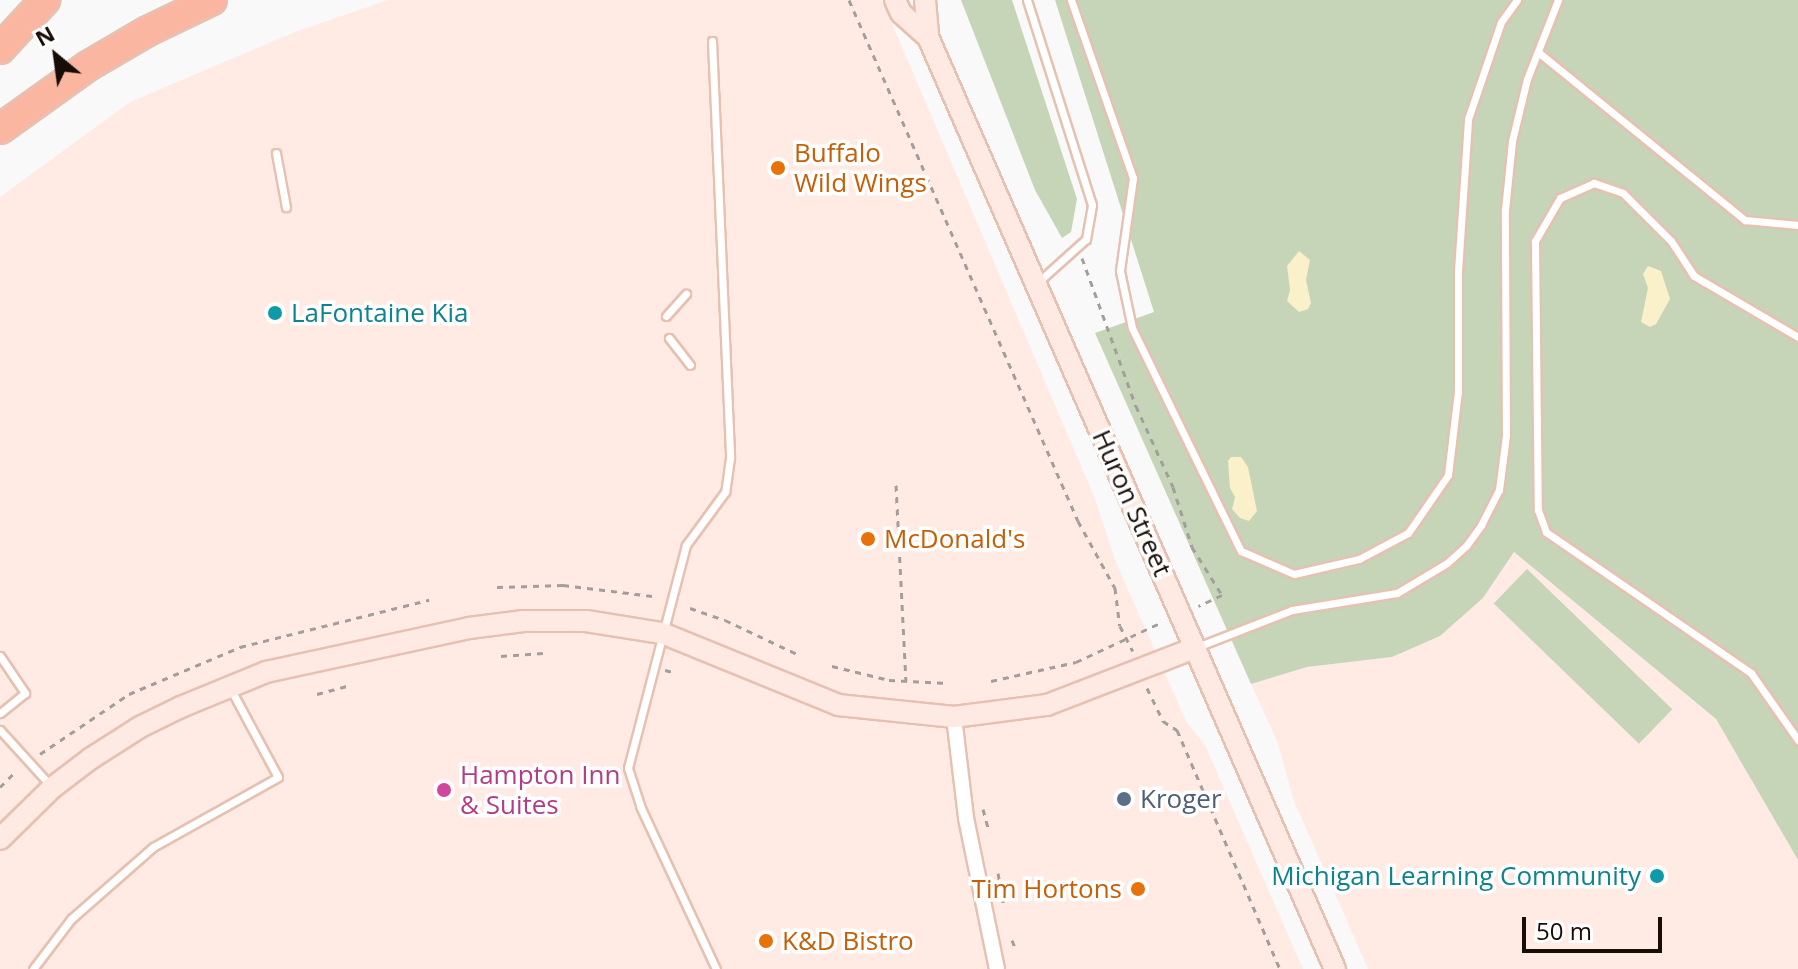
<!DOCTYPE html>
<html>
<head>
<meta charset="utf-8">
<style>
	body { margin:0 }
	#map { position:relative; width:1798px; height:969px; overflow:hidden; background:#f9f9f9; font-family:"Open Sans",sans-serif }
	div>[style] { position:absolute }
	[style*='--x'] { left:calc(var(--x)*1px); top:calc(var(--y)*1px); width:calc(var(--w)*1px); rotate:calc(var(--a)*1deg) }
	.commercial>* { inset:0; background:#ffebe4 }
	.green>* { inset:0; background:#c6d5b7; transform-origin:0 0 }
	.sand>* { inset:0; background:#faf0ca }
	.path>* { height:3px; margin-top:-1.5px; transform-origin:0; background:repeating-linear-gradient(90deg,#a29e9c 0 6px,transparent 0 12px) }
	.roads { filter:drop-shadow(2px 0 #e6c1b1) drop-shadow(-2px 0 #e6c1b1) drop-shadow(0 2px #e6c1b1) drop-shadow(0 -2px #e6c1b1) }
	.lane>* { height:7px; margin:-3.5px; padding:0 3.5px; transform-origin:3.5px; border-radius:3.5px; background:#fff }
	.street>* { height:14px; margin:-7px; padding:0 7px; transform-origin:7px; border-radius:7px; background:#fff }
	.secondary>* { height:20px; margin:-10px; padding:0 10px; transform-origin:10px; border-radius:10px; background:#fee9e3 }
	.highway>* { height:28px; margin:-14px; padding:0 14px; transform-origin:14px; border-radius:14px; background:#fbb6a2 }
	.dots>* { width:22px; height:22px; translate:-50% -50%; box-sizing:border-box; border:4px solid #fff; border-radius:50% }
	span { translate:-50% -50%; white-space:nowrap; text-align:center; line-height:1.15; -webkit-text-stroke:7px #fff; paint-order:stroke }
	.food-label { font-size:26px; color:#c56008 }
	.left { translate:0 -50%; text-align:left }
	.right { translate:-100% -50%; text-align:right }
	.culture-label { font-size:26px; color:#0d838f }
	.street-label { font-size:26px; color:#180c07 }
	.hotel-label { font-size:26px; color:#b23c85 }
	.service-label { font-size:26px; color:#4e5e75 }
	.north { position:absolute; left:16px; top:16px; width:80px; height:80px; -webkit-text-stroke:6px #fff; paint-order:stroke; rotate:331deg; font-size:22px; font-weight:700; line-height:32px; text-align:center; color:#180c07 }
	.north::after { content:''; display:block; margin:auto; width:28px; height:36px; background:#180c07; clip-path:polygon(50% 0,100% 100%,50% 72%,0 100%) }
	.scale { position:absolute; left:1522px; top:917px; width:140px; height:36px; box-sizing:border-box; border:4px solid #180c07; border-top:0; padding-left:10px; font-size:24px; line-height:28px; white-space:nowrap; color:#180c07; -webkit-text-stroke:6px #fff; paint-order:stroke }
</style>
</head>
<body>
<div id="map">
	<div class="commercial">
		<i style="clip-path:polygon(388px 0,882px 0,1096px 501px,1115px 560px,1186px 721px,1205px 745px,1303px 969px,0 969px,0 197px,130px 102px,295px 32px)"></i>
		<i style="clip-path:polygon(1514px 552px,1716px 719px,1798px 860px,1798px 969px,1368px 969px,1294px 801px,1277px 741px,1251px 684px,1307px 667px,1392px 657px,1483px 598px)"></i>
	</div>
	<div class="green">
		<i style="clip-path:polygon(961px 0,1012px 0,1077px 199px,1071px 232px,1062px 238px,1035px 190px)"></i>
		<i style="clip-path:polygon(1055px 0,1798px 0,1798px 860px,1716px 719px,1514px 552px,1483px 598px,1440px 636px,1392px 657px,1307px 667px,1251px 684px,1095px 333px,1154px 312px)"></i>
		<i style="left:1527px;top:569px;width:202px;height:48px;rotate:44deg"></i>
	</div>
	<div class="sand">
		<i style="clip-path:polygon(1299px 251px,1310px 260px,1306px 280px,1311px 303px,1308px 309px,1299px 312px,1287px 301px,1290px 290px,1287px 266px)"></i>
		<i style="clip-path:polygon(1648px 266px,1661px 271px,1670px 299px,1656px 324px,1650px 327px,1641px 322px,1648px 288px,1643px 274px)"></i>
		<i style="clip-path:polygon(1231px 457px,1241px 457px,1248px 467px,1257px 511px,1249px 521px,1240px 518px,1232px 509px,1235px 497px,1230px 488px,1228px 461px)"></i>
	</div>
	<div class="path">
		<i style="--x:849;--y:0;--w:569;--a:66.27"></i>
		<i style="--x:1078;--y:521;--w:77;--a:61.1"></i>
		<i style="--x:1115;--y:588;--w:38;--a:83"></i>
		<i style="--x:1120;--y:626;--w:28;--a:63"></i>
		<i style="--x:1082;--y:258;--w:158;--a:70"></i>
		<i style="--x:1136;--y:406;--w:89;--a:65.4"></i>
		<i style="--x:1173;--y:487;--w:63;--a:72.4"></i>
		<i style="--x:1192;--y:547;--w:57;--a:58"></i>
		<i style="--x:1222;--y:595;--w:26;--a:155"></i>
		<i style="--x:896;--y:485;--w:196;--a:87.1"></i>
		<i style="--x:497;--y:587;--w:66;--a:-1.7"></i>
		<i style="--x:563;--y:585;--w:90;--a:7"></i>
		<i style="--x:690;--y:608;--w:37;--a:19"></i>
		<i style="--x:725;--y:620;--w:80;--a:25.3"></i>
		<i style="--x:501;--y:656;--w:42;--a:-4.1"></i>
		<i style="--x:832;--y:666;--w:59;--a:13.8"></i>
		<i style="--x:889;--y:680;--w:58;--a:3"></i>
		<i style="--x:665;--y:670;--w:8;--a:14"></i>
		<i style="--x:991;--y:681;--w:87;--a:-12.6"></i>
		<i style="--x:1076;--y:662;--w:95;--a:-24.9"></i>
		<i style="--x:1147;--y:688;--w:37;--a:64"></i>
		<i style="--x:1163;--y:721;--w:17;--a:33"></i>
		<i style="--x:1177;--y:730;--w:260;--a:66.7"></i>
		<i style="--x:317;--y:694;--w:31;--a:-15"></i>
		<i style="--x:40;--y:754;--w:107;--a:-34"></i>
		<i style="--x:129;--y:694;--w:121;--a:-22.9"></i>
		<i style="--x:240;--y:647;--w:195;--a:-14"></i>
		<i style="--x:0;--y:787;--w:23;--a:-45"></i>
		<i style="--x:983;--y:809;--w:24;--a:75"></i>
		<i style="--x:998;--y:873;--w:35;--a:80"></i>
		<i style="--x:1012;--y:940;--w:11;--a:68"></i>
	</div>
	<div class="roads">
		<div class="lane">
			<i style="--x:1027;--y:0;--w:215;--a:72.4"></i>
			<i style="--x:1092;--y:205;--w:35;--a:100"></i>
			<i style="--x:1086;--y:239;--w:64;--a:138.1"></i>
			<i style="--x:1071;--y:0;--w:188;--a:70.8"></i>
			<i style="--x:1133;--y:178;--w:94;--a:98"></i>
			<i style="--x:1120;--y:271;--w:58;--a:78.1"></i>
			<i style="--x:1132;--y:328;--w:248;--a:64"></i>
			<i style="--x:1241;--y:551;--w:58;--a:23.5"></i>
			<i style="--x:1294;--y:574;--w:67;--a:-13"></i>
			<i style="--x:1359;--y:559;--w:55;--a:-28"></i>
			<i style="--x:1408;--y:533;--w:70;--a:-55.4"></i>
			<i style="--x:1448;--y:475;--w:85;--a:-83.2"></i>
			<i style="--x:1458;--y:391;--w:120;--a:-90"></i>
			<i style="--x:1458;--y:271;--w:152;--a:-86.2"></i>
			<i style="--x:1468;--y:119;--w:102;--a:-71.2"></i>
			<i style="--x:1501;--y:22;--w:27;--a:-54"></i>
			<i style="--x:712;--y:41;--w:417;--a:87.5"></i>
			<i style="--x:730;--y:458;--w:34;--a:98"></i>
			<i style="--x:725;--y:492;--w:66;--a:126.3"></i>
			<i style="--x:686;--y:545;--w:230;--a:104.6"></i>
			<i style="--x:628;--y:768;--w:40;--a:72"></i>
			<i style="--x:640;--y:806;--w:180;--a:65"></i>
			<i style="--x:1538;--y:52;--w:267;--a:39.1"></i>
			<i style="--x:1745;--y:220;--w:53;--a:5.4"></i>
			<i style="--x:276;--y:153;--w:55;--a:79.5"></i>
			<i style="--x:666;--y:316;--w:30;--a:-48"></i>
			<i style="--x:1798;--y:337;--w:121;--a:-149.6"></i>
			<i style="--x:1694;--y:276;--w:42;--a:-123.3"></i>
			<i style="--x:1671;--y:241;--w:68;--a:-135"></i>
			<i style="--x:1623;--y:193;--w:31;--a:-161"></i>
			<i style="--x:1594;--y:183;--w:37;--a:156"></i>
			<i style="--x:1560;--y:198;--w:50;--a:120.2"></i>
			<i style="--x:1535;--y:241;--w:269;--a:89.4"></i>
			<i style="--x:1538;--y:510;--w:23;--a:70"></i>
			<i style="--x:1546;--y:532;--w:249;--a:34.5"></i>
			<i style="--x:1751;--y:673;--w:82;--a:55"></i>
			<i style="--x:669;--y:338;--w:34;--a:52"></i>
			<i style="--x:1197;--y:647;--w:102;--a:-21.3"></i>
			<i style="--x:1292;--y:610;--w:106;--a:-9.2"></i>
			<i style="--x:1397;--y:593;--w:58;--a:-31"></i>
			<i style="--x:1447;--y:563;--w:25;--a:-42"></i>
			<i style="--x:1466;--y:546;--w:26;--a:-54"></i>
			<i style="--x:1481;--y:525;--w:39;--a:-63"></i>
			<i style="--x:1499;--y:490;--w:55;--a:-82.7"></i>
			<i style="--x:1506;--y:435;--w:225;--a:-90.3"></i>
			<i style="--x:1505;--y:210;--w:69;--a:-84.2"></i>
			<i style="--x:1512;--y:141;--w:64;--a:-76.4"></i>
			<i style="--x:1527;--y:79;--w:85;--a:-68.6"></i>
			<i style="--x:0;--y:656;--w:45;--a:56"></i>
			<i style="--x:25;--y:693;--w:32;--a:141"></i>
			<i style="--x:0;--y:730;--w:74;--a:47.7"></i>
			<i style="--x:33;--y:969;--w:63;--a:-52.8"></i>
			<i style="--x:71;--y:919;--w:109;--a:-41.3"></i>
			<i style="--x:153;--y:847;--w:143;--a:-29.2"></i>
			<i style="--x:278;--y:777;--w:101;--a:-118.3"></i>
		</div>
		<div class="street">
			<i style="--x:954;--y:717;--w:102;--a:83.2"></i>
			<i style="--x:966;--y:818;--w:154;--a:78.4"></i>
		</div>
		<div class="secondary">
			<i style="--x:895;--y:0;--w:14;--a:65"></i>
			<i style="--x:901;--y:13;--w:36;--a:42"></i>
			<i style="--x:925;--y:0;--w:37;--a:85"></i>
			<i style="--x:928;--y:37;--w:1017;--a:66.41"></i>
			<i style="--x:0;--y:839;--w:73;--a:-44.4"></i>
			<i style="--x:52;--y:788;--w:48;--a:-37.3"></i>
			<i style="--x:90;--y:759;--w:59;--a:-32.6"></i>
			<i style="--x:140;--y:727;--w:46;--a:-26"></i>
			<i style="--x:181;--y:707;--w:92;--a:-22.4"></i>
			<i style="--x:266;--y:672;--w:208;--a:-12.2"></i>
			<i style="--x:469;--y:628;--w:55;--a:-7.3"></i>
			<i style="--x:524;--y:621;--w:62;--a:0"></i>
			<i style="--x:586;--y:621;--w:77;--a:9"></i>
			<i style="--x:662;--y:633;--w:190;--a:22.2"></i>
			<i style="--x:838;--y:705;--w:117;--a:5.9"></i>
			<i style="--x:954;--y:717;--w:94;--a:-7.4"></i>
			<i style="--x:1047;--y:705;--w:159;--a:-21.1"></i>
		</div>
		<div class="highway">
			<i style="--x:0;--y:49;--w:67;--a:-47.4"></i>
			<i style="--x:0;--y:129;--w:108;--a:-35.6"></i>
			<i style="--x:88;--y:66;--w:69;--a:-30.3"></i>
			<i style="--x:148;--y:31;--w:71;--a:-25.8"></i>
		</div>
	</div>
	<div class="dots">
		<i style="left:778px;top:168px;background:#e8710a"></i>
		<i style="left:275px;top:313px;background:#0f9aa8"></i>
		<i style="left:868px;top:539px;background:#e8710a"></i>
		<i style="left:444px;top:790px;background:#d1479c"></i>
		<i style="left:1124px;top:799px;background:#5c6f8a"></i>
		<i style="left:1657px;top:876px;background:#0f9aa8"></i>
		<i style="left:1138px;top:889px;background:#e8710a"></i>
		<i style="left:766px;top:941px;background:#e8710a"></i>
	</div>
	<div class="food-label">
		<span class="left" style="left:794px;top:168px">Buffalo<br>Wild Wings</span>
		<span class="left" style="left:884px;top:539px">McDonald's</span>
		<span class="right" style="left:1122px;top:889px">Tim Hortons</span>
		<span class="left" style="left:782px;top:941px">K&amp;D Bistro</span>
	</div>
	<div class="culture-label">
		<span class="left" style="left:291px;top:313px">LaFontaine Kia</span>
		<span class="right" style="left:1641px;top:876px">Michigan Learning Community</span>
	</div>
	<div class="street-label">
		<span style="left:1132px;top:503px;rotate:66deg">Huron Street</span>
	</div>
	<div class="hotel-label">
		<span class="left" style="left:460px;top:790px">Hampton Inn<br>&amp; Suites</span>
	</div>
	<div class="service-label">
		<span class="left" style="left:1140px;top:799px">Kroger</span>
	</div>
	<div class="north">N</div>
	<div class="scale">50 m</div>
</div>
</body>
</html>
